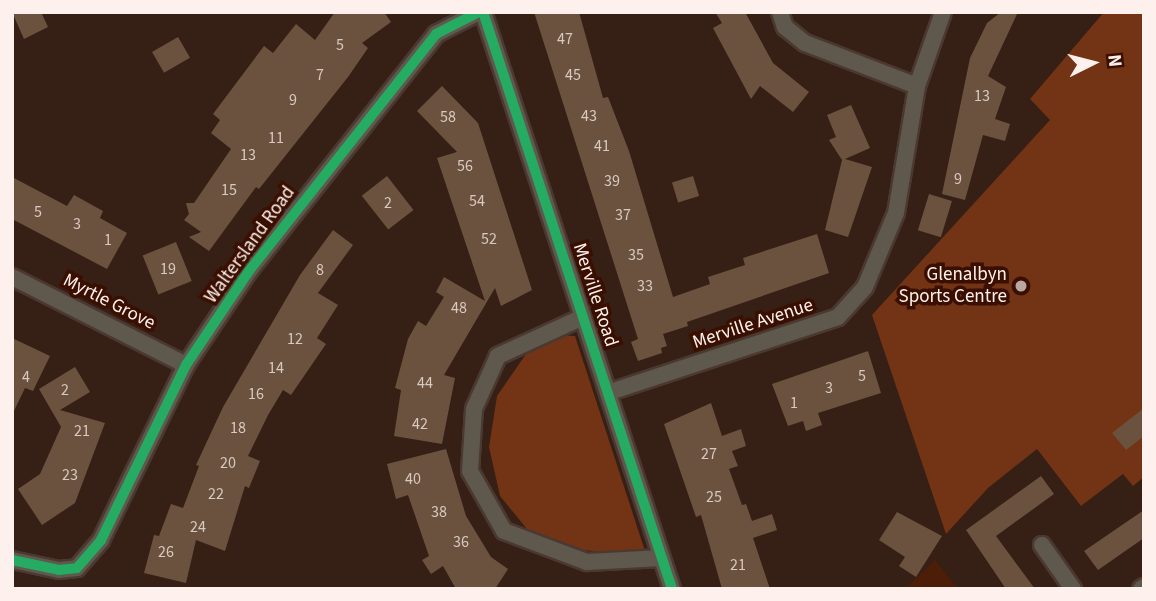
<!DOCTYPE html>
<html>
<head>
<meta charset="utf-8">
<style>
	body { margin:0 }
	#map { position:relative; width:1156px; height:601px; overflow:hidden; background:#361f14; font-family:"Source Sans 3",sans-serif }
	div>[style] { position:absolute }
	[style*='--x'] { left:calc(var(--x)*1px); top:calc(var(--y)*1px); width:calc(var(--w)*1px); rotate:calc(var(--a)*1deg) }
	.built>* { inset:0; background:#4d1e07 }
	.green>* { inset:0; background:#733315 }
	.building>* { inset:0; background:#6b523e; transform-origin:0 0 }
	.roads { filter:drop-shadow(2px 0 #4b3931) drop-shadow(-2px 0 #4b3931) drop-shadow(0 2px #4b3931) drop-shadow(0 -2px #4b3931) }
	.minor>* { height:16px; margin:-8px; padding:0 8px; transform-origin:8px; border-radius:8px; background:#5e594c }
	.cycleway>* { height:10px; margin:-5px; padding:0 5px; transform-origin:5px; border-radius:5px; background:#26ab63 }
	.dots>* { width:19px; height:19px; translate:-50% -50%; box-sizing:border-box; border:4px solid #3a0f00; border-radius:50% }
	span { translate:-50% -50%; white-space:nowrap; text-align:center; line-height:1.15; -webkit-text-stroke:7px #3a0f00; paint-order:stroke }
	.number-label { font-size:16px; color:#d9c9c1 }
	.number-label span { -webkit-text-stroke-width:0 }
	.street-label { font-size:19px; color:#fef1ed }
	.poi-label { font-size:19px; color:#fef1ed }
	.right { translate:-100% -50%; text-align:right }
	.frame { position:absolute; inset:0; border:14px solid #fef1ed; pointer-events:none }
	.north { position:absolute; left:1058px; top:28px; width:70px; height:70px; -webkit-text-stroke:5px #3a0f00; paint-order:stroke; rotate:84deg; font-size:19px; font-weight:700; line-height:28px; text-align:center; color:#fef1ed }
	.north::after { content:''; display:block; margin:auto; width:24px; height:32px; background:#fef1ed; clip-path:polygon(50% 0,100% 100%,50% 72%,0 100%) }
</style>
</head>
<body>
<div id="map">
	<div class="built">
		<i style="clip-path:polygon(935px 560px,958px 589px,905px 589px)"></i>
	</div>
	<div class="green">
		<i style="clip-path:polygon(1104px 12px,1144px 12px,1144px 477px,1133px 486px,1123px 474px,1081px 506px,1037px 449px,988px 488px,946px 534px,872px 315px,1050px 120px,1030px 99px)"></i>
		<i style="clip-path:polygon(557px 335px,575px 336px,645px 551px,622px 554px,572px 549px,527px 529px,500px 496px,489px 447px,497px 396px,526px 354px)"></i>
	</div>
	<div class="building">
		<i style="clip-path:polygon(12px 12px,41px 12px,48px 27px,24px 39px)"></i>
		<i style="clip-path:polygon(335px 12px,384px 12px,391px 22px,362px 43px,368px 48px,348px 77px,259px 189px,256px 187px,209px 251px,189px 237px,201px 232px,184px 220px,189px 214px,186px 203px,194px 203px,231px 149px,211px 133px,220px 120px,213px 114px,264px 46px,273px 53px,296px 24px,315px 40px)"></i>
		<i style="clip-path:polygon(534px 12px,579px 12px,603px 98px,608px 97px,629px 151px,673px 297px,710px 284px,708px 277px,745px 265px,743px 258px,817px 234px,829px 273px,687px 322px,688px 326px,663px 334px,667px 346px,661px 348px,662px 353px,638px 361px,631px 342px,638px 339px)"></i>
		<i style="clip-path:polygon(715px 12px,745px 12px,773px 63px,809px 92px,793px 112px,760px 86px,751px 99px,713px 28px,722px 23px)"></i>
		<i style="clip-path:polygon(1001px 12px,1018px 12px,988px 76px,1006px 87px,995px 119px,1010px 124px,1005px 141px,983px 135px,965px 200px,942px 194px,970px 58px,987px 23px)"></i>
		<i style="left:178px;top:37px;width:24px;height:30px;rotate:60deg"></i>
		<i style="clip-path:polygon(442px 86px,478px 123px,532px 290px,501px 306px,495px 288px,444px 375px,455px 378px,442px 444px,394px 436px,401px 390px,395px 388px,408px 339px,418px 321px,426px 326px,444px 297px,436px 292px,444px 277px,485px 301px,437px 158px,457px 152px,417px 111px)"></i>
		<i style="clip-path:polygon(851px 105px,870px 148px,845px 159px,872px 167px,848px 237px,825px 230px,842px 160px,829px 140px,836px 137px,827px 115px)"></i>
		<i style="left:387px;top:176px;width:43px;height:32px;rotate:52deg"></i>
		<i style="left:693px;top:176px;width:21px;height:22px;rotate:73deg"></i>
		<i style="clip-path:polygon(12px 177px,67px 206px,74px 195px,103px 211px,100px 218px,127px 233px,107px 269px,12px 219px)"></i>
		<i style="left:929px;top:194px;width:24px;height:38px;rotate:17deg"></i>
		<i style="clip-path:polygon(333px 230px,353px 245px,318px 293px,338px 305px,317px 338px,326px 344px,291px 395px,283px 390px,268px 415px,248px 456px,260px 461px,249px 488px,245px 486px,225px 551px,196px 540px,186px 583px,144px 573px,154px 535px,159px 536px,171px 504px,183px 508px,199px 466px,196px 465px,223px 407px,300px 275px)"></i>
		<i style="left:176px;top:242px;width:42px;height:36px;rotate:68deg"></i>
		<i style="clip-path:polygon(12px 338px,50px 356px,33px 391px,25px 388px,12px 415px)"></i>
		<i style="clip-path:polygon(868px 351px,881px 393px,818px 413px,822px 425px,806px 431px,803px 421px,788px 426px,772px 384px)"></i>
		<i style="clip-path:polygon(75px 367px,90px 392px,60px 410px,105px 423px,75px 503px,42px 525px,18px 489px,40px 474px,61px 427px,39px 389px)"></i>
		<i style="clip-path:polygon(711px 403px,722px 436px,741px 429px,746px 446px,732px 451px,738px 466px,729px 469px,742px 505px,746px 504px,752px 521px,772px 514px,777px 530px,753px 538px,770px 589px,722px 589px,701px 515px,696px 517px,664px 424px)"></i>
		<i style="clip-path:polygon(1144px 408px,1144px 436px,1126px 450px,1112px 433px)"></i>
		<i style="clip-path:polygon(446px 449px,466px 516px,491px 557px,508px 569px,495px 589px,456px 589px,443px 566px,431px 574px,422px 560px,429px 556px,408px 495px,396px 499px,387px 464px)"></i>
		<i style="clip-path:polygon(1041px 476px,1054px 494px,996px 536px,1035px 589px,1006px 589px,966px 530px)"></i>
		<i style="clip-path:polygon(1144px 510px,1144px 538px,1098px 570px,1084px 551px)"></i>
		<i style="clip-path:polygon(897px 512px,942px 536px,916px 577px,899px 566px,905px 557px,879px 540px)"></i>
	</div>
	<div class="roads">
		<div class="minor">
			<i style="--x:483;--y:12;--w:607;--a:71.86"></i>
			<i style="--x:780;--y:12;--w:16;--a:72"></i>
			<i style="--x:785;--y:27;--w:26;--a:39"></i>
			<i style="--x:805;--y:43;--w:120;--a:21"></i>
			<i style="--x:12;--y:277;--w:195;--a:26.8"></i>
			<i style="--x:583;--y:317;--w:94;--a:155.4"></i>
			<i style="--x:498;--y:356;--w:58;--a:114.4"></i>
			<i style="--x:474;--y:409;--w:62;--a:93.7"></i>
			<i style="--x:470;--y:471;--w:69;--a:60.5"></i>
			<i style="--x:504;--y:531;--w:89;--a:20.5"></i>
			<i style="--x:587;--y:562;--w:75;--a:-3.1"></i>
			<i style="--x:610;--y:392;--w:240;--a:-18.2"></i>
			<i style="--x:838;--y:317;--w:40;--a:-48"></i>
			<i style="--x:865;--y:287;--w:80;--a:-67.3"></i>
			<i style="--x:896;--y:213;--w:129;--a:-80.6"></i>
			<i style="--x:917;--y:86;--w:78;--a:-70.6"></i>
			<i style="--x:1042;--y:545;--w:54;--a:54.8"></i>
			<i style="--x:12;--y:560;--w:48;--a:12"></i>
			<i style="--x:59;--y:570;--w:18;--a:-6"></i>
			<i style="--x:77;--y:568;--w:37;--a:-49"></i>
			<i style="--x:101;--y:540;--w:195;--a:-64.1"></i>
			<i style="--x:186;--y:365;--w:113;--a:-56.2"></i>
			<i style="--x:249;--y:271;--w:302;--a:-51.7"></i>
			<i style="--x:436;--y:34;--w:48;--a:-27.1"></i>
			<i style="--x:1141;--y:589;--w:4;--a:-34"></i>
		</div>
	</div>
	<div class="cycleway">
		<i style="--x:483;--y:12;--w:607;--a:71.86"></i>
		<i style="--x:12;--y:560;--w:48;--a:12"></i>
		<i style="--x:59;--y:570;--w:18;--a:-6"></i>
		<i style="--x:77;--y:568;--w:37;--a:-49"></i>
		<i style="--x:101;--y:540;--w:195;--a:-64.1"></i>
		<i style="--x:186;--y:365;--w:113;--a:-56.2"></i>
		<i style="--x:249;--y:271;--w:302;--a:-51.7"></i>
		<i style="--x:436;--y:34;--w:48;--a:-27.1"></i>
	</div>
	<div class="dots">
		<i style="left:1021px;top:286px;background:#b8a8a1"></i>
	</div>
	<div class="number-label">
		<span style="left:565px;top:39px">47</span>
		<span style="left:340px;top:45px">5</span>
		<span style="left:320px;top:75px">7</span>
		<span style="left:573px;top:75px">45</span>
		<span style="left:982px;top:96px">13</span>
		<span style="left:293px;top:100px">9</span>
		<span style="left:589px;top:116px">43</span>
		<span style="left:448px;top:117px">58</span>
		<span style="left:276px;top:138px">11</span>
		<span style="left:602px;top:146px">41</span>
		<span style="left:248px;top:155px">13</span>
		<span style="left:465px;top:166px">56</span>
		<span style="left:958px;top:179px">9</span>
		<span style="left:612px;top:181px">39</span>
		<span style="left:229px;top:190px">15</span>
		<span style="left:477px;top:201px">54</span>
		<span style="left:388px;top:203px">2</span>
		<span style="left:38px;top:212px">5</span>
		<span style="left:623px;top:215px">37</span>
		<span style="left:77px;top:224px">3</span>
		<span style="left:489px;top:239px">52</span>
		<span style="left:108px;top:240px">1</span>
		<span style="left:636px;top:255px">35</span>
		<span style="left:168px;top:269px">19</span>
		<span style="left:320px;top:270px">8</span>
		<span style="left:645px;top:286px">33</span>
		<span style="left:459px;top:308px">48</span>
		<span style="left:295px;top:339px">12</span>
		<span style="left:276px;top:368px">14</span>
		<span style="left:862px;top:376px">5</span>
		<span style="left:26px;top:377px">4</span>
		<span style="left:425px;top:383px">44</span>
		<span style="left:829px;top:388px">3</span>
		<span style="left:65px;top:390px">2</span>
		<span style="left:256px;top:394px">16</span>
		<span style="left:794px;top:403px">1</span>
		<span style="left:420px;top:424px">42</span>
		<span style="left:238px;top:428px">18</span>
		<span style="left:82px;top:431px">21</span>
		<span style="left:709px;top:454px">27</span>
		<span style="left:228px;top:463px">20</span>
		<span style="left:70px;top:475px">23</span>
		<span style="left:413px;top:479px">40</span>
		<span style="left:216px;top:494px">22</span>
		<span style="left:714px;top:497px">25</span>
		<span style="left:439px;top:512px">38</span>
		<span style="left:198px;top:527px">24</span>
		<span style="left:461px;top:542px">36</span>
		<span style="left:166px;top:552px">26</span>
		<span style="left:738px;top:565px">21</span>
	</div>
	<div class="street-label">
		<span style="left:250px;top:245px;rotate:-54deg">Waltersland Road</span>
		<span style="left:595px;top:295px;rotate:72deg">Merville Road</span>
		<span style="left:109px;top:302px;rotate:27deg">Myrtle Grove</span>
		<span style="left:753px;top:324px;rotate:-18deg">Merville Avenue</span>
	</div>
	<div class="poi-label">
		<span class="right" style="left:1007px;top:286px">Glenalbyn<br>Sports Centre</span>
	</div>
	<div class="frame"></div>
	<div class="north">N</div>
</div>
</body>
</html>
